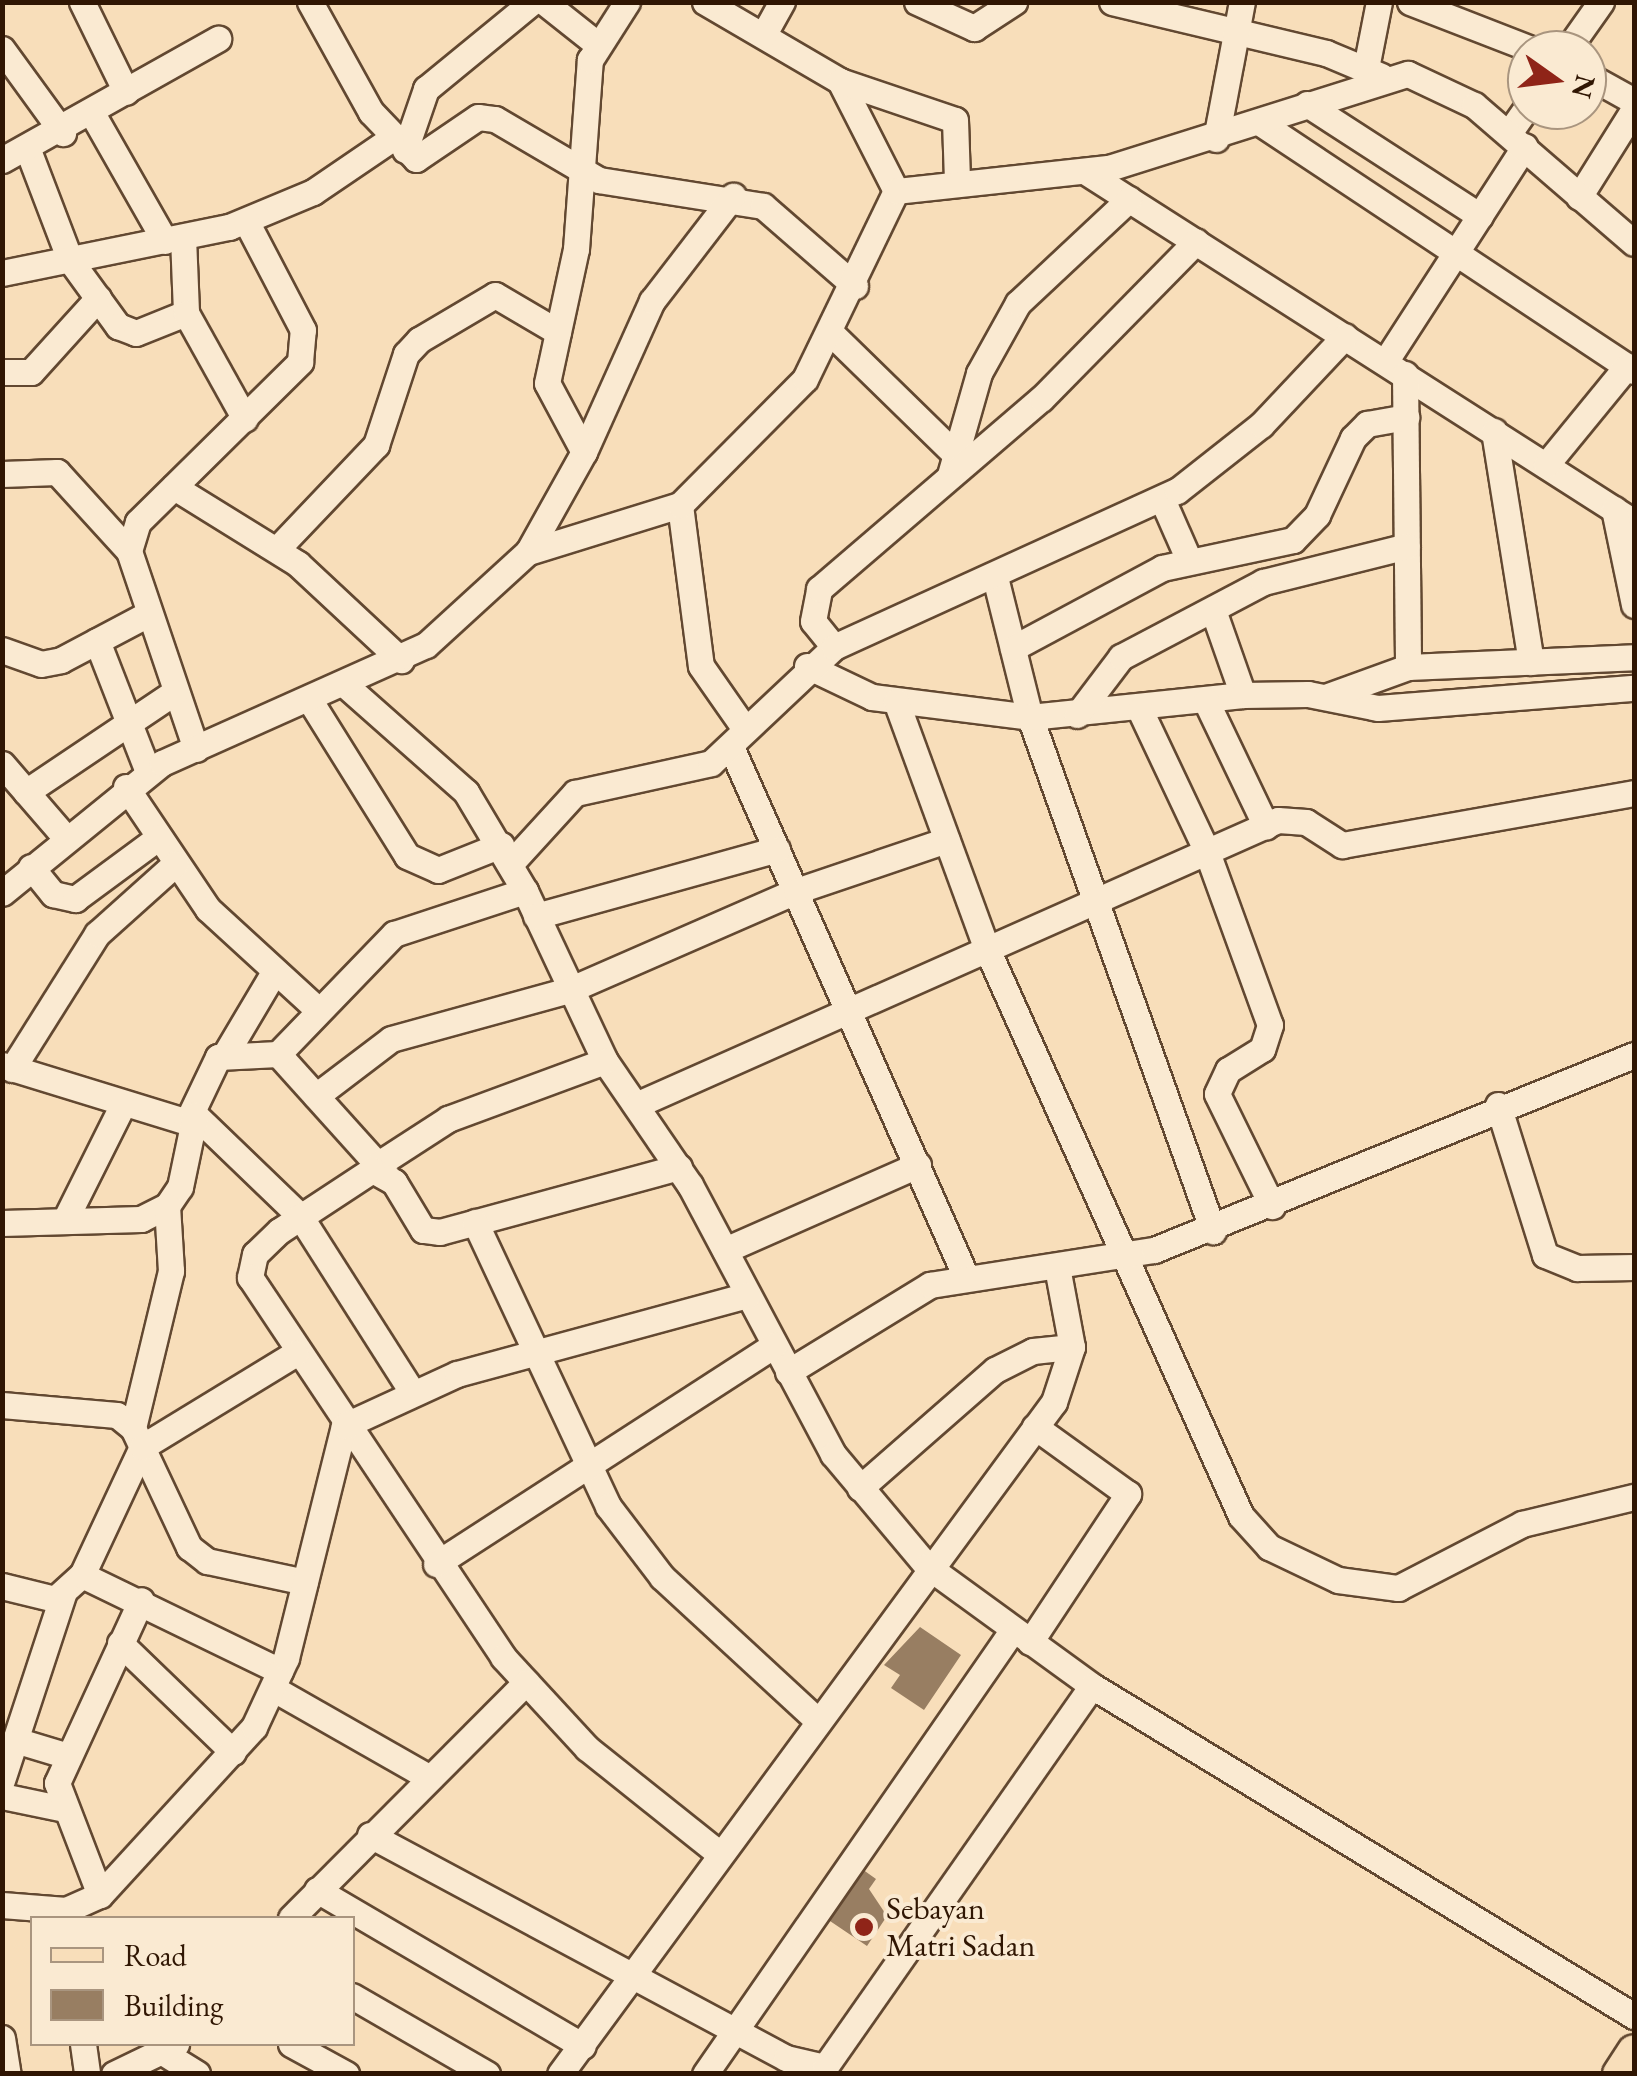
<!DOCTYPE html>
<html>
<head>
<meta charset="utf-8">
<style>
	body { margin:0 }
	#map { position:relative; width:1637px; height:2076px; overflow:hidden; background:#f8deba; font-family:"EB Garamond",serif }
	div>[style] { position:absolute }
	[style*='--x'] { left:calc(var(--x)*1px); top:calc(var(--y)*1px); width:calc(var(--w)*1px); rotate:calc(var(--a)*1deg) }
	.building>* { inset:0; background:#987e62 }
	.roads { filter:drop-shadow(2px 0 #624831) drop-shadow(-2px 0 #624831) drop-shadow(0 2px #624831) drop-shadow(0 -2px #624831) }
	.minor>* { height:25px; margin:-12.5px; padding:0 12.5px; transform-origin:12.5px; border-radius:12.5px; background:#faead2 }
	.major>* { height:32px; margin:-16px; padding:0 16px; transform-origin:16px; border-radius:16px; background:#f8deba }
	.dots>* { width:28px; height:28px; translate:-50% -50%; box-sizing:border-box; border:5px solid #faead2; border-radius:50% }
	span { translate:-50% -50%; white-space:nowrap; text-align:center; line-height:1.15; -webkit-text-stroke:8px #faead2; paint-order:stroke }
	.poi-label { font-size:32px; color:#301603 }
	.left { translate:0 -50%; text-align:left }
	.frame { position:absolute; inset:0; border:5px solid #301603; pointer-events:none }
	.legend { position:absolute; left:30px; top:1916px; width:325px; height:130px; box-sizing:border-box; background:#faead2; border:2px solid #a9957f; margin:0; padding:12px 18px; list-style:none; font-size:30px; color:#301603 }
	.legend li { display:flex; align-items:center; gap:20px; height:50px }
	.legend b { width:50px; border:2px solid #a9957f }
	.north { position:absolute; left:1507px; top:30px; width:100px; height:100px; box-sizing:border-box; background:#faead2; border:2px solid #a9957f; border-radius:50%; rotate:104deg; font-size:28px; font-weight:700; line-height:40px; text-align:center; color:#301603 }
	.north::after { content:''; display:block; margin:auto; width:35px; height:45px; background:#8f2418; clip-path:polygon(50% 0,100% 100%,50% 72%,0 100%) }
</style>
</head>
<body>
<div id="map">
	<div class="building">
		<i style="clip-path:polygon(920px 1627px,961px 1655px,924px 1710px,891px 1688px,900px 1675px,884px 1665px)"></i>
		<i style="clip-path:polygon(862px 1869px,876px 1879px,869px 1889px,887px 1916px,867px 1946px,827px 1919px)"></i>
	</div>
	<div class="roads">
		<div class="minor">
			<i style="--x:82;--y:2;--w:100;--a:63.9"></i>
			<i style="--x:310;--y:2;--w:126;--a:61"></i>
			<i style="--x:371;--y:112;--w:65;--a:46.2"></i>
			<i style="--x:416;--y:159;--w:75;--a:-34.1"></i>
			<i style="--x:478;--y:117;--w:17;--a:7"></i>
			<i style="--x:495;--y:119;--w:121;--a:30.4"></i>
			<i style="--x:599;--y:180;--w:166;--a:9"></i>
			<i style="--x:763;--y:206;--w:122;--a:41"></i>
			<i style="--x:544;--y:2;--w:68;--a:38.4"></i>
			<i style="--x:705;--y:2;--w:156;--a:30.3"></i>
			<i style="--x:840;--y:81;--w:123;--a:63"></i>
			<i style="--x:917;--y:2;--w:63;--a:24.5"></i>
			<i style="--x:974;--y:28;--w:48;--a:-33"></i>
			<i style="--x:1112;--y:2;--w:220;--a:13.4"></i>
			<i style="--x:1326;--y:53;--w:60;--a:22.7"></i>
			<i style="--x:1410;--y:2;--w:133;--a:21.2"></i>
			<i style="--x:764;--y:34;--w:37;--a:-61"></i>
			<i style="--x:2;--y:49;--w:104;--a:54"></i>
			<i style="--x:1567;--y:50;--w:59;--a:-54.7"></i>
			<i style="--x:1366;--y:68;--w:67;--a:-78.9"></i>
			<i style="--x:1587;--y:75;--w:54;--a:29"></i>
			<i style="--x:840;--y:81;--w:121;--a:18.7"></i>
			<i style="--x:955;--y:120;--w:61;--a:88.1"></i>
			<i style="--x:1307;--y:104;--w:206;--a:32.9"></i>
			<i style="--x:93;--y:115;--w:145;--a:60.3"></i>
			<i style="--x:1259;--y:122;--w:450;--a:33.6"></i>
			<i style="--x:1509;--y:133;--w:32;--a:-55"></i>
			<i style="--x:1216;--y:139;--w:139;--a:-79.3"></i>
			<i style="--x:28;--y:150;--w:118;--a:69.1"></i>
			<i style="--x:70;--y:260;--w:82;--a:54"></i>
			<i style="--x:118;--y:326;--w:19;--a:21"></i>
			<i style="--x:136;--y:333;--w:54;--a:-21.8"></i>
			<i style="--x:405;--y:150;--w:65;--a:-71"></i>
			<i style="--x:426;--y:89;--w:137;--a:-39.4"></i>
			<i style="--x:2;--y:160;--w:248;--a:-29.3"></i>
			<i style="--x:1086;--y:172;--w:650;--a:32.57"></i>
			<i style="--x:1579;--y:197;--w:104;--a:-58"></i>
			<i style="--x:183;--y:237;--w:76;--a:87.7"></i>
			<i style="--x:186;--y:313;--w:121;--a:60.9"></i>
			<i style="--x:2;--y:273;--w:232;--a:-11.5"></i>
			<i style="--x:229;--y:227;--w:91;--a:-22.6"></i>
			<i style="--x:313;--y:192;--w:94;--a:-34.2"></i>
			<i style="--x:833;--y:335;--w:170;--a:44.3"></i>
			<i style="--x:1385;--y:362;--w:257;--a:-57.1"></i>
			<i style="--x:2;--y:372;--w:29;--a:0"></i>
			<i style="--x:31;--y:372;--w:100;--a:-47.8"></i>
			<i style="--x:1405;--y:374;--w:293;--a:89.4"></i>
			<i style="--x:1494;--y:431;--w:234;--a:80.9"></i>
			<i style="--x:584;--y:452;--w:166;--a:-65.8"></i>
			<i style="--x:652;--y:301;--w:133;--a:-52.4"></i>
			<i style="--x:1546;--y:465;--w:128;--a:-50.7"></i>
			<i style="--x:2;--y:474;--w:55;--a:-2.1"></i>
			<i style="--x:57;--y:472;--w:107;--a:47.7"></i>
			<i style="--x:950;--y:475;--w:106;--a:-74.1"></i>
			<i style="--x:979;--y:373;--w:80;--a:-60.9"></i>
			<i style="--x:1018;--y:303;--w:152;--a:-43.1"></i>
			<i style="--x:174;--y:487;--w:146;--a:31.8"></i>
			<i style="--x:298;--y:564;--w:141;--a:43"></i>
			<i style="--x:1162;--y:499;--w:64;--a:66.2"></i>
			<i style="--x:680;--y:505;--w:162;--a:82.6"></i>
			<i style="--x:701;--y:666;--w:77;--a:55.1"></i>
			<i style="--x:1614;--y:509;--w:98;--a:78.2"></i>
			<i style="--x:277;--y:549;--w:144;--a:-46.4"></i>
			<i style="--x:376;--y:445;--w:96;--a:-71.8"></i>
			<i style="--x:406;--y:354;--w:19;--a:-47"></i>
			<i style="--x:419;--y:340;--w:88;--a:-30.6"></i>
			<i style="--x:495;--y:295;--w:73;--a:30.4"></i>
			<i style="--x:528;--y:552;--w:115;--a:-60.8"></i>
			<i style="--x:584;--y:452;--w:78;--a:-118.2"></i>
			<i style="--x:547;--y:383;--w:137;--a:-77.8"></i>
			<i style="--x:576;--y:249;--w:190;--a:-85.8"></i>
			<i style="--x:590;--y:60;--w:69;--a:-57.5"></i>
			<i style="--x:995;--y:577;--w:144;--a:76"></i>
			<i style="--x:1030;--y:717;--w:546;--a:70.4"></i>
			<i style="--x:1213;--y:610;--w:90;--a:70.6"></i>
			<i style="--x:97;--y:641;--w:141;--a:68.7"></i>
			<i style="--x:834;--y:647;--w:33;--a:-129"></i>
			<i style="--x:813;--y:621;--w:33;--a:-79"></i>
			<i style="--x:819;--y:589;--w:292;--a:-40.6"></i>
			<i style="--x:1041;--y:399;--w:221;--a:-45.5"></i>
			<i style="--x:1013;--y:648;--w:169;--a:-28.2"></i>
			<i style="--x:1162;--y:568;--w:134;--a:-12.1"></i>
			<i style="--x:1293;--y:540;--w:35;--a:-46"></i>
			<i style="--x:1317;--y:515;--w:85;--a:-64.9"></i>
			<i style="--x:1353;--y:438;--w:20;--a:-45"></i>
			<i style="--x:1367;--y:424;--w:40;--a:-10"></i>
			<i style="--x:2;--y:650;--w:41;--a:19.7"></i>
			<i style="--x:41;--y:664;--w:20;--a:-11"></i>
			<i style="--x:61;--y:660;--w:96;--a:-27.9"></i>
			<i style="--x:807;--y:666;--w:72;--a:25.5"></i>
			<i style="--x:872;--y:697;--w:159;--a:7.2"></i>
			<i style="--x:1030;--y:717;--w:214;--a:-5.9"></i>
			<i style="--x:1243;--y:695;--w:65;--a:-0.9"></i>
			<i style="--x:1308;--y:694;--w:71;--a:11.3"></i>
			<i style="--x:1378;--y:708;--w:257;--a:-4.5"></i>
			<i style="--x:344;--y:684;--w:163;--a:41.5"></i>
			<i style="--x:466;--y:792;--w:115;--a:59.2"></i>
			<i style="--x:525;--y:891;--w:188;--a:64.8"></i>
			<i style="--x:605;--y:1061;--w:150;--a:55.6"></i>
			<i style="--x:690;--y:1185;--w:305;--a:62"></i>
			<i style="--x:833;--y:1454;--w:146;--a:50"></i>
			<i style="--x:927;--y:1566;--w:204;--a:36"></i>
			<i style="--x:1092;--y:1686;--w:635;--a:31.34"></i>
			<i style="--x:1328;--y:696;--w:85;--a:-19.9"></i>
			<i style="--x:1408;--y:667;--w:226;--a:-2.5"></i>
			<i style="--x:309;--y:699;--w:185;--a:58"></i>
			<i style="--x:407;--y:856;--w:34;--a:24"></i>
			<i style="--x:438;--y:870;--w:68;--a:-21.6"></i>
			<i style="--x:896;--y:701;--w:264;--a:69.9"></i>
			<i style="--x:987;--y:949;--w:621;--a:65.87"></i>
			<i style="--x:1241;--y:1516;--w:42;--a:47.9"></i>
			<i style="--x:1269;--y:1547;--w:76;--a:25.6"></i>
			<i style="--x:1338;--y:1580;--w:61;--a:7.6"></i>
			<i style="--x:1398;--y:1588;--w:140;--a:-27.3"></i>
			<i style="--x:1522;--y:1524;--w:115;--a:-13.6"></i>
			<i style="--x:1206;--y:701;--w:139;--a:64.4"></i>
			<i style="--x:1140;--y:710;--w:157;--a:64.7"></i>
			<i style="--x:1207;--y:852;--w:184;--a:70"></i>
			<i style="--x:1270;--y:1025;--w:25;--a:108"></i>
			<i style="--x:1262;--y:1049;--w:40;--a:148"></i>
			<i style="--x:1228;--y:1070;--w:26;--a:115"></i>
			<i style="--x:1217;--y:1094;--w:125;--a:63.8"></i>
			<i style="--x:1077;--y:715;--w:73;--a:-52.8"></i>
			<i style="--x:1121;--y:657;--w:161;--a:-27.8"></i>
			<i style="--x:1263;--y:582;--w:148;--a:-14"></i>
			<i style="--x:731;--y:747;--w:580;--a:66.09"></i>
			<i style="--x:196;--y:749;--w:209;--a:-108.7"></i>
			<i style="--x:129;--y:551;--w:30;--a:-73"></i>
			<i style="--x:138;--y:522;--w:228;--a:-44.6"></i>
			<i style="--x:300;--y:362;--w:32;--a:-85"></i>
			<i style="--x:303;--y:330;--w:123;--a:-117.6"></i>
			<i style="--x:2;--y:764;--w:96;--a:49.2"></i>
			<i style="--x:126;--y:787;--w:147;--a:56.1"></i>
			<i style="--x:208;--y:909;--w:148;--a:42.5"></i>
			<i style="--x:26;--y:792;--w:179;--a:-33.9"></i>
			<i style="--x:511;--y:863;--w:95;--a:-47.6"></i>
			<i style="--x:575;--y:793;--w:139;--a:-12.4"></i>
			<i style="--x:711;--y:763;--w:169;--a:-43.3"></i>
			<i style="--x:834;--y:647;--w:377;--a:-24.5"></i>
			<i style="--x:1177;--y:491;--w:107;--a:-38.2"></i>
			<i style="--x:1261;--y:425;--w:122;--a:-46.7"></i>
			<i style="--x:31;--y:867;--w:35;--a:51"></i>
			<i style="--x:53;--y:894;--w:23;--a:13"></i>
			<i style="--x:75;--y:899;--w:104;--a:-36.4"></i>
			<i style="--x:2;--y:893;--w:206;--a:-39.1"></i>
			<i style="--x:162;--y:763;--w:289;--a:-24.1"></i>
			<i style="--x:426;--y:645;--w:138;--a:-42.4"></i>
			<i style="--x:528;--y:552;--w:159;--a:-17.2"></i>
			<i style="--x:680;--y:505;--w:177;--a:-45.2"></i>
			<i style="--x:805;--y:379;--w:209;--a:-64.2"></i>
			<i style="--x:896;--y:191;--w:214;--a:-6.2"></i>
			<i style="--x:1109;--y:168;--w:313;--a:-17.5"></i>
			<i style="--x:1408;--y:74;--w:73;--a:25.2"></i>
			<i style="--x:1474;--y:105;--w:211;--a:40.8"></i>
			<i style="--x:536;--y:916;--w:250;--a:-15.5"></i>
			<i style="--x:226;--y:1053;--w:92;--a:-59.3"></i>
			<i style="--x:278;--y:1054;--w:160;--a:48"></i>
			<i style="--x:2;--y:1065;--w:194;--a:17.1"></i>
			<i style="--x:187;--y:1122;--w:72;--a:-64.5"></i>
			<i style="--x:218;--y:1057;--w:60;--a:-2.9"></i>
			<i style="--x:278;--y:1054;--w:167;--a:-46"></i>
			<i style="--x:394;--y:934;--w:138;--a:-18.2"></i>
			<i style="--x:12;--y:1069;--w:160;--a:-57.8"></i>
			<i style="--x:97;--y:934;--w:106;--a:-41.9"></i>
			<i style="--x:316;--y:1096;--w:94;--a:-37.2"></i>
			<i style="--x:391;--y:1039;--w:185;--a:-15.4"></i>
			<i style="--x:569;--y:990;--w:248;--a:-23.6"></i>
			<i style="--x:796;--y:891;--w:159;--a:-18.7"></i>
			<i style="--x:636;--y:1105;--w:702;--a:-23.94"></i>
			<i style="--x:1278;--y:820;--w:28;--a:4"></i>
			<i style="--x:1306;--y:822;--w:43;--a:32.6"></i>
			<i style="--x:1342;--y:845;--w:297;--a:-10.1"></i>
			<i style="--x:1498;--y:1105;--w:157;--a:72.6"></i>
			<i style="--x:1545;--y:1255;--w:35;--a:22"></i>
			<i style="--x:1577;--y:1268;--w:57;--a:-1"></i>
			<i style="--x:195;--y:1115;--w:146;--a:43.9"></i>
			<i style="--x:300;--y:1216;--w:206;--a:57.5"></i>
			<i style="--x:377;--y:1165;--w:85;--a:-32.9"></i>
			<i style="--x:448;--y:1119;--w:167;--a:-20.3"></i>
			<i style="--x:679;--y:1167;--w:248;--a:164.8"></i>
			<i style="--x:440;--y:1232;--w:17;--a:-173"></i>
			<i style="--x:423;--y:1230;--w:56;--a:-121.1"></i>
			<i style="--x:394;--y:1182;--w:25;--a:-151"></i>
			<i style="--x:372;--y:1170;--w:111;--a:146.7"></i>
			<i style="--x:279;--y:1231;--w:33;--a:136"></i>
			<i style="--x:255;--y:1254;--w:24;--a:102"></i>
			<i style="--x:250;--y:1277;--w:457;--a:56.3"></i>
			<i style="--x:503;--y:1657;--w:124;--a:47.3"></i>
			<i style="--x:587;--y:1748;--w:170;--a:38.6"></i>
			<i style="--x:65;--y:1220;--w:127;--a:-63.4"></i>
			<i style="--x:475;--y:1222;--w:314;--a:64.9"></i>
			<i style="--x:608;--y:1506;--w:89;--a:52.7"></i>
			<i style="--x:662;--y:1577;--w:211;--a:42.7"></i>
			<i style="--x:2;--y:1223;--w:139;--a:-1.6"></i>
			<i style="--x:141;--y:1219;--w:29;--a:-27"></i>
			<i style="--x:167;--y:1206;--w:23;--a:-56"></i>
			<i style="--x:180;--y:1187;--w:74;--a:-78.2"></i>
			<i style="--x:725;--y:1250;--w:211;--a:-23.8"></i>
			<i style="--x:788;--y:1372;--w:167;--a:-31.5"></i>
			<i style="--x:930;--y:1285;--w:227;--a:-8.9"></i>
			<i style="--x:1154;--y:1250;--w:518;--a:-22.11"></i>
			<i style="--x:2;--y:1405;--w:115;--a:5"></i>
			<i style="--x:117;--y:1415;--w:21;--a:39"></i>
			<i style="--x:133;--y:1428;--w:132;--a:64.8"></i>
			<i style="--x:189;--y:1547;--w:23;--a:38"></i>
			<i style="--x:207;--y:1561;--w:100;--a:12.1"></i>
			<i style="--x:133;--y:1428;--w:162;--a:-76.4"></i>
			<i style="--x:171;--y:1271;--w:65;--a:-93.5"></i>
			<i style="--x:860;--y:1488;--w:179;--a:-41.2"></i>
			<i style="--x:995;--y:1370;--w:42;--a:-26.6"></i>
			<i style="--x:1033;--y:1351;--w:39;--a:-6"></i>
			<i style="--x:436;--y:1564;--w:403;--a:-32.9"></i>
			<i style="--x:82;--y:1575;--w:141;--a:-64.9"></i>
			<i style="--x:142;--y:1447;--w:180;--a:-31.4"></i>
			<i style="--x:2;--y:1586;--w:55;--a:13.8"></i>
			<i style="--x:55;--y:1599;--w:36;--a:-42"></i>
			<i style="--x:82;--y:1575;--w:220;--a:25.9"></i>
			<i style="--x:1030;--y:1642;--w:178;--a:-56.5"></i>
			<i style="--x:1128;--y:1494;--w:115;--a:-144.2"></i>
			<i style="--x:120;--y:1643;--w:157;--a:44"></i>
			<i style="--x:274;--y:1689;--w:177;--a:29.7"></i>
			<i style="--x:15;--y:1740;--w:52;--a:16.7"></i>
			<i style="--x:2;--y:1780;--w:196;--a:-71.8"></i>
			<i style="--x:2;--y:1796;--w:63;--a:11.8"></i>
			<i style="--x:370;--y:1835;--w:472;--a:28.2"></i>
			<i style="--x:786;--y:2058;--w:40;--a:13"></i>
			<i style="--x:825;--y:2067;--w:465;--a:-55"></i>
			<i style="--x:317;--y:1890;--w:308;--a:30.4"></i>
			<i style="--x:100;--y:1895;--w:120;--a:-111"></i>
			<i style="--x:57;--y:1783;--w:201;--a:-65.3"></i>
			<i style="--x:2;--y:1905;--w:64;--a:4.5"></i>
			<i style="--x:66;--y:1910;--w:37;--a:-24"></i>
			<i style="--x:100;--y:1895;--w:228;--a:-47.5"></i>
			<i style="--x:254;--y:1727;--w:76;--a:-65.1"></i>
			<i style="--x:286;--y:1658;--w:239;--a:-76"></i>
			<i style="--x:344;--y:1426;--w:124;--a:-24.7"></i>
			<i style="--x:457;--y:1374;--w:301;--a:-15.2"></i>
			<i style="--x:291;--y:1918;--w:333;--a:-45.1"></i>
			<i style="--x:352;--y:1996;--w:156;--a:30"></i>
			<i style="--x:2;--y:2038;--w:36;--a:81"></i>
			<i style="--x:83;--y:2044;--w:30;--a:82"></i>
			<i style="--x:291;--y:2044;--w:63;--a:28.6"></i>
			<i style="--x:164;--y:2053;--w:39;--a:32"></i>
			<i style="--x:114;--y:2074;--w:69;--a:-25.8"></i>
			<i style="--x:560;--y:2074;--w:834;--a:-53.68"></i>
			<i style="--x:1054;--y:1402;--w:58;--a:-71.9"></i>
			<i style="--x:1072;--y:1347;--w:81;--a:-100.6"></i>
			<i style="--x:705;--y:2074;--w:539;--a:-55.28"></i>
		</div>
		<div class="major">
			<i style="--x:1619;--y:2074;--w:27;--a:-57"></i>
		</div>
	</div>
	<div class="dots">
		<i style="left:864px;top:1927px;background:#8f2418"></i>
	</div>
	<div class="poi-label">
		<span class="left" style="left:886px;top:1927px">Sebayan<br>Matri Sadan</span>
	</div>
	<div class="frame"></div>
	<ul class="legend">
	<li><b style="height:12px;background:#f8deba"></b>Road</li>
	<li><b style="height:28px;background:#987e62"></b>Building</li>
	</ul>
	<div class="north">N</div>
</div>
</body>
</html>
